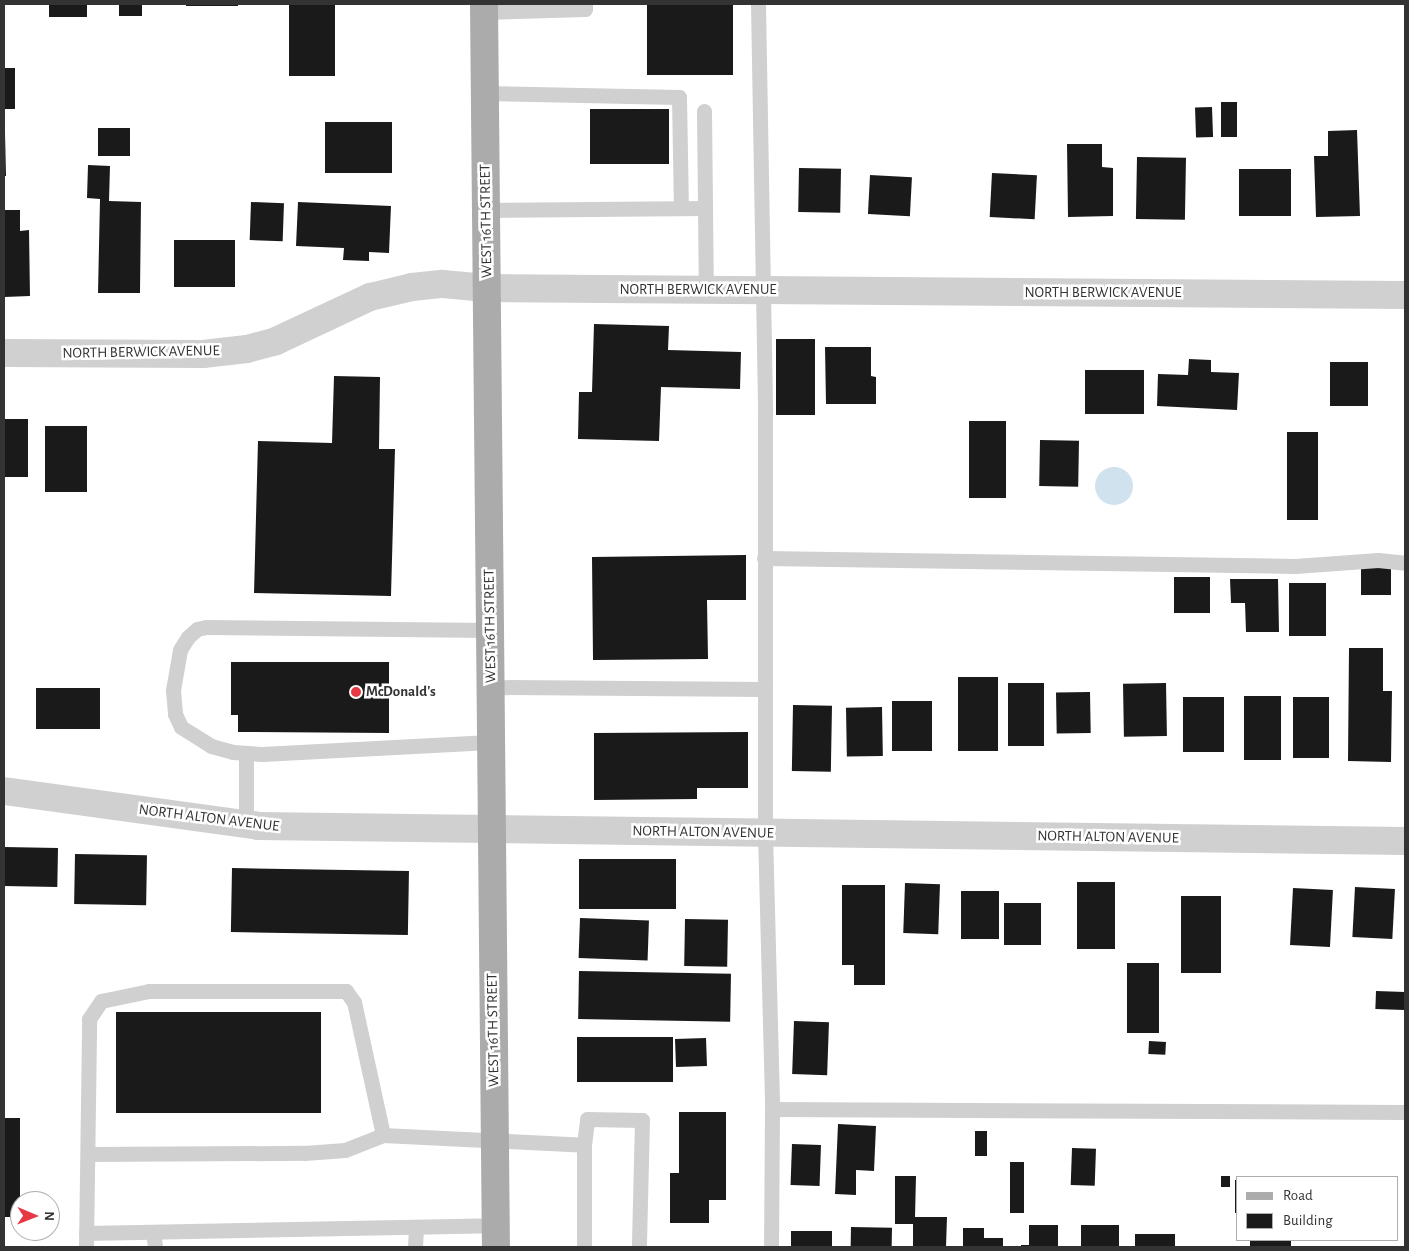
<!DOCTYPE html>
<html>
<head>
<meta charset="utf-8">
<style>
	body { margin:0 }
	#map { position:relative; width:1409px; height:1251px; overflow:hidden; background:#fff; font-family:"Alegreya Sans",sans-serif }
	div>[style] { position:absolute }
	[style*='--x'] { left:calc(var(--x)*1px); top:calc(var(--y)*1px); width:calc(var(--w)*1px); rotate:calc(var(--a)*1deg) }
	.water>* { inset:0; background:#cfe2ee }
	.round { border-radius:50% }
	.building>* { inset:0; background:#1a1a1a; transform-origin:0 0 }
	.service>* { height:15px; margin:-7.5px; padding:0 7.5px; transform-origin:7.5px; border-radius:7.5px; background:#d0d0d0 }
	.minor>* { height:28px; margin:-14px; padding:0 14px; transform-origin:14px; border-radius:14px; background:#d0d0d0 }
	.primary>* { height:28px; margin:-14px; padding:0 14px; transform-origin:14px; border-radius:14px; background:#ababab }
	.dots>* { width:14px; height:14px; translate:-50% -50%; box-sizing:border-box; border:2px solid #fff; border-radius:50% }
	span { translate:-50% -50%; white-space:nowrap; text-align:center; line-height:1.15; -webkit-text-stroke:5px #fff; paint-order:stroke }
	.street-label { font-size:15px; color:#333 }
	.poi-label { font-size:15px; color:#333; font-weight:700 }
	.left { translate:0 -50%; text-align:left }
	.frame { position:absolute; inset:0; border:5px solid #333; pointer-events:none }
	.legend { position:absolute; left:1236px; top:1176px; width:162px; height:65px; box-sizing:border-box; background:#fff; border:1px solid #adadad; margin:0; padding:6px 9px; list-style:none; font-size:15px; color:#333 }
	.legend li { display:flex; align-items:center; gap:10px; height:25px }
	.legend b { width:25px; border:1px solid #adadad }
	.north { position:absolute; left:10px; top:1191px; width:50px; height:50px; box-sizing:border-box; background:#fff; border:1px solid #adadad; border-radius:50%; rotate:91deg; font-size:14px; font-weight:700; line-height:20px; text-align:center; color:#333 }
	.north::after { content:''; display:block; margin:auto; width:18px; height:22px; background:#e63946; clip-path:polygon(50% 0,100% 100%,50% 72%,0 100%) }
</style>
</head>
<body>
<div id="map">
	<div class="water">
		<i class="round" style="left:1095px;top:467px;width:38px;height:38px"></i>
	</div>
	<div class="building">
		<i style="left:49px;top:4px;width:38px;height:13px"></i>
		<i style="left:119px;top:4px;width:23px;height:12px"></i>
		<i style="left:186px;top:4px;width:52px;height:2px"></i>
		<i style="left:289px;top:4px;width:46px;height:72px"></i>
		<i style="left:647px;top:4px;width:86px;height:71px"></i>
		<i style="left:4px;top:68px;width:11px;height:41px"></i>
		<i style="left:1221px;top:102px;width:16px;height:35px"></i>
		<i style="left:1212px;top:107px;width:30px;height:17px;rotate:88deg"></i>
		<i style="left:590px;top:109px;width:79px;height:55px"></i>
		<i style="left:325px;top:122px;width:67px;height:51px"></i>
		<i style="left:130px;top:128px;width:28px;height:32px;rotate:90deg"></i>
		<i style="clip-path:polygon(1357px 130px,1360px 216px,1316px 217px,1314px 156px,1328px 156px,1328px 131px)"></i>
		<i style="clip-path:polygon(4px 133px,5px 133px,6px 176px,4px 176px)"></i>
		<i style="clip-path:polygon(1067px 144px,1102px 144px,1102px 167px,1113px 168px,1113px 216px,1068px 217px)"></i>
		<i style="left:1137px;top:157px;width:49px;height:62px;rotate:1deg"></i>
		<i style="clip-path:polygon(88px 165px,110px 166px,109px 201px,141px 202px,140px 293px,98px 293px,100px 199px,87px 198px)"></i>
		<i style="left:799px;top:168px;width:42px;height:44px;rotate:1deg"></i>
		<i style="left:1239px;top:169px;width:52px;height:47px"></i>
		<i style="left:992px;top:173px;width:45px;height:44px;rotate:3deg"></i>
		<i style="left:870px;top:175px;width:42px;height:39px;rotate:3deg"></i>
		<i style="left:251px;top:202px;width:33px;height:38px;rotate:2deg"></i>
		<i style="clip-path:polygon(298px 202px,391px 206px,389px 253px,369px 252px,369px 261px,343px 260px,344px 248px,296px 246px)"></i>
		<i style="clip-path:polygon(4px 210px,20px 210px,20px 231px,29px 230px,30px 296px,4px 297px)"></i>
		<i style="left:174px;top:240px;width:61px;height:47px"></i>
		<i style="clip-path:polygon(594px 324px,669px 326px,668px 350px,741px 352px,740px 389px,661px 387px,659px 441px,578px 439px,579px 392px,592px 392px)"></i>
		<i style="left:815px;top:339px;width:76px;height:39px;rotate:90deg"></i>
		<i style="clip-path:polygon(825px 347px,871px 347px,871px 376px,876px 377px,876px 404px,826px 404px)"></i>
		<i style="clip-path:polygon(1189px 359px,1211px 360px,1211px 372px,1239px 373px,1237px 410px,1157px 406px,1158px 374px,1188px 375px)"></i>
		<i style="left:1330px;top:362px;width:38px;height:44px"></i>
		<i style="left:1085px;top:370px;width:59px;height:44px"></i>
		<i style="clip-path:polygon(334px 376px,380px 377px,379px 449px,395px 449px,391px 596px,254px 593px,258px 441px,332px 443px)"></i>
		<i style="left:4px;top:419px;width:24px;height:58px"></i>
		<i style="left:969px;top:421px;width:37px;height:77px"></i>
		<i style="left:45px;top:426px;width:42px;height:66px"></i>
		<i style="left:1287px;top:432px;width:31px;height:88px"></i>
		<i style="left:1040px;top:440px;width:39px;height:46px;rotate:1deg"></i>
		<i style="clip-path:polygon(746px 555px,746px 600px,707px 600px,708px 659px,593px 660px,592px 557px)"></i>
		<i style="left:1361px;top:565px;width:30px;height:30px"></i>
		<i style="left:1174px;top:577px;width:36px;height:36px"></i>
		<i style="clip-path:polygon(1230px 579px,1278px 579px,1279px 632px,1246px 632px,1245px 603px,1231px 603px)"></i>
		<i style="left:1326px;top:583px;width:53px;height:37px;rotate:90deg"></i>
		<i style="clip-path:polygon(1349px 648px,1383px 648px,1383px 691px,1392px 691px,1391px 762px,1348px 761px)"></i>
		<i style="clip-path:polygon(231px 662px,389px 662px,389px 733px,238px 732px,238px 715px,231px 715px)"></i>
		<i style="left:958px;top:677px;width:40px;height:74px"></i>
		<i style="left:1008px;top:683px;width:36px;height:63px"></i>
		<i style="left:1166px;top:683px;width:53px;height:43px;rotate:89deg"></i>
		<i style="left:36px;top:688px;width:64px;height:41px"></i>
		<i style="left:1090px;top:692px;width:41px;height:34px;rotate:89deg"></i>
		<i style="left:1281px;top:696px;width:64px;height:37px;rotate:90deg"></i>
		<i style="left:1183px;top:697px;width:41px;height:55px"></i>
		<i style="left:1293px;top:697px;width:36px;height:61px"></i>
		<i style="left:892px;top:701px;width:40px;height:50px"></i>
		<i style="left:793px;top:705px;width:39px;height:66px;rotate:1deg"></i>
		<i style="left:882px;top:707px;width:49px;height:36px;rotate:89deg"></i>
		<i style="clip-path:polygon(748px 732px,748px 788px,697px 788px,697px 799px,594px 800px,594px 733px)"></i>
		<i style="left:4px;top:847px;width:54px;height:39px;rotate:1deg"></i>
		<i style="left:75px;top:854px;width:72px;height:50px;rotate:1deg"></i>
		<i style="left:579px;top:859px;width:97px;height:50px"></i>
		<i style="left:232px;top:868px;width:177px;height:64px;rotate:1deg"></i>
		<i style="left:1077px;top:882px;width:38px;height:67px"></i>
		<i style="left:905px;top:883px;width:35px;height:50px;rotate:2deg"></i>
		<i style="clip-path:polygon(842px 885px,885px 885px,885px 985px,854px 985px,854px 965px,842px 965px)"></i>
		<i style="left:1355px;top:887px;width:40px;height:50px;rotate:3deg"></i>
		<i style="left:1293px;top:888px;width:40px;height:57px;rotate:3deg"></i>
		<i style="left:961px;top:891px;width:38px;height:48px"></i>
		<i style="left:1181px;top:896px;width:40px;height:77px"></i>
		<i style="left:1004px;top:903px;width:37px;height:42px"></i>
		<i style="left:580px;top:918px;width:69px;height:40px;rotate:2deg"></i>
		<i style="left:685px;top:919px;width:43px;height:47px;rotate:1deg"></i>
		<i style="left:1127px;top:963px;width:32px;height:70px"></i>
		<i style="left:579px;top:971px;width:152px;height:48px;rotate:1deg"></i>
		<i style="left:1376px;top:991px;width:29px;height:18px;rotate:2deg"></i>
		<i style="left:116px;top:1012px;width:205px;height:101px"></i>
		<i style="left:794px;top:1021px;width:35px;height:53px;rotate:2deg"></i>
		<i style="left:577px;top:1037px;width:96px;height:45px"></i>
		<i style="left:706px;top:1038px;width:28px;height:31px;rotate:88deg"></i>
		<i style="left:1149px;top:1041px;width:17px;height:13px;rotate:3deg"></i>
		<i style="clip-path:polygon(679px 1112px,726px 1112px,726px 1200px,709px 1200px,709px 1223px,670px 1223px,670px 1173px,679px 1173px)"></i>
		<i style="left:4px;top:1118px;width:16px;height:99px"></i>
		<i style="clip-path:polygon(838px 1124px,876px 1126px,874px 1171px,856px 1170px,856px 1195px,835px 1194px)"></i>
		<i style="left:975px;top:1131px;width:12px;height:25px"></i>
		<i style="left:792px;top:1144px;width:29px;height:41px;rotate:2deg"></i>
		<i style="left:1072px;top:1148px;width:24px;height:37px;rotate:2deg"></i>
		<i style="left:1010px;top:1162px;width:14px;height:51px"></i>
		<i style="clip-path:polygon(895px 1176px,916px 1176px,915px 1217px,947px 1217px,946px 1247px,913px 1247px,913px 1224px,895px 1224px)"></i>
		<i style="left:1221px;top:1176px;width:9px;height:11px"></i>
		<i style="left:1235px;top:1180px;width:3px;height:33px"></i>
		<i style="clip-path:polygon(1029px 1225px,1058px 1225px,1058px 1247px,1021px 1247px,1021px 1245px,1029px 1245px)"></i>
		<i style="left:1081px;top:1225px;width:38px;height:22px"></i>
		<i style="left:851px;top:1227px;width:41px;height:20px;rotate:1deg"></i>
		<i style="clip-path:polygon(963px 1228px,984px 1228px,984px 1238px,1003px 1238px,1003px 1247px,963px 1247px)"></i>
		<i style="left:791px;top:1231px;width:41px;height:16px"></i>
		<i style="left:1175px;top:1234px;width:13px;height:40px;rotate:90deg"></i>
		<i style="left:1250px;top:1240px;width:41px;height:7px"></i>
	</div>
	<div class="service">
		<i style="--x:758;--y:4;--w:410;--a:89"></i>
		<i style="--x:765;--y:414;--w:419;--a:90"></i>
		<i style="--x:765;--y:833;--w:276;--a:88.5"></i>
		<i style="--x:772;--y:1109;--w:138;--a:90.4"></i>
		<i style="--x:484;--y:12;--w:101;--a:-1.7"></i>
		<i style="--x:585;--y:9;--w:5;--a:-90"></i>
		<i style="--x:485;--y:93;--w:194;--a:1.2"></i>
		<i style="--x:679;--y:97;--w:111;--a:89"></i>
		<i style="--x:704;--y:111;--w:179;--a:89.4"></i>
		<i style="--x:486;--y:210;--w:219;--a:-0.5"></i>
		<i style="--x:764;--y:558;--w:531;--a:0.86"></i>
		<i style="--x:1295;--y:566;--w:83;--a:-4.1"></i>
		<i style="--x:1378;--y:560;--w:27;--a:6"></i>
		<i style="--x:489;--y:630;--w:283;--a:-179.4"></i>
		<i style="--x:206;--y:627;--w:9;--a:167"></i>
		<i style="--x:197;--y:629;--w:12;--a:138"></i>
		<i style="--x:188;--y:637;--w:15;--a:122"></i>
		<i style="--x:180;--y:650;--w:41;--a:99.9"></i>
		<i style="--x:173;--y:690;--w:24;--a:85"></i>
		<i style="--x:175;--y:714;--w:14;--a:65"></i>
		<i style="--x:181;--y:727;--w:36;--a:32"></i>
		<i style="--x:211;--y:746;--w:23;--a:15"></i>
		<i style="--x:233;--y:752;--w:29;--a:4"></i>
		<i style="--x:262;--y:754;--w:228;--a:-3"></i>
		<i style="--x:490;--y:687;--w:275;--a:0.4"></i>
		<i style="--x:246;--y:753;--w:71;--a:90"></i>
		<i style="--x:772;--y:1109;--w:633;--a:0.27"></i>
		<i style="--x:584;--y:1145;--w:26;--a:-83"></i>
		<i style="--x:587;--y:1119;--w:55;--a:1"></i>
		<i style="--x:642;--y:1120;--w:127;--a:91.4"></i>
		<i style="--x:88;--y:1154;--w:216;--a:-0.3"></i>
		<i style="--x:304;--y:1153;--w:41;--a:-4.2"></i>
		<i style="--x:345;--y:1150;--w:41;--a:-21.5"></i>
		<i style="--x:153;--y:1232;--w:15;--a:82"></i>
		<i style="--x:86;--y:1233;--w:408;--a:-1.1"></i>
		<i style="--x:86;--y:1247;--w:228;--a:-89.2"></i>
		<i style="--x:89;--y:1019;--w:22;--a:-56"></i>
		<i style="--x:101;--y:1001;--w:49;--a:-11.8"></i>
		<i style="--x:149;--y:991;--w:197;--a:0"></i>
		<i style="--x:346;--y:991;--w:14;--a:54"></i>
		<i style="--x:354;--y:1002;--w:136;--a:77.7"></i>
		<i style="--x:383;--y:1135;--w:201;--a:2.8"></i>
		<i style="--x:584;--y:1145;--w:102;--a:90"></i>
		<i style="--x:415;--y:1247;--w:20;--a:-87"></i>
	</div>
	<div class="minor">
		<i style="--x:4;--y:353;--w:199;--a:0.3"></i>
		<i style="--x:203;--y:354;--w:44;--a:-6.5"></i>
		<i style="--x:247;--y:349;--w:30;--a:-15"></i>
		<i style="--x:276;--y:341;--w:104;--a:-25.1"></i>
		<i style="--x:370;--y:297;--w:43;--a:-13.4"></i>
		<i style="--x:412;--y:287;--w:31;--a:-6"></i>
		<i style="--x:443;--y:284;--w:43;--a:5.3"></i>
		<i style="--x:486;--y:288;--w:919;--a:0.44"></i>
		<i style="--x:4;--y:791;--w:256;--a:7.8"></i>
		<i style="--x:258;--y:826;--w:1147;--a:0.75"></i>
	</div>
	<div class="primary">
		<i style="--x:484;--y:4;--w:1243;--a:89.45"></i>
	</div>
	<div class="dots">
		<i style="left:356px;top:692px;background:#e63946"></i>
	</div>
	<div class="street-label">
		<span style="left:486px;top:221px;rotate:-91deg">WEST 16TH STREET</span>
		<span style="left:698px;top:290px">NORTH BERWICK AVENUE</span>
		<span style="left:1103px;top:293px">NORTH BERWICK AVENUE</span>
		<span style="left:141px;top:352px;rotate:-1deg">NORTH BERWICK AVENUE</span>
		<span style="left:490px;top:626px;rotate:-91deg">WEST 16TH STREET</span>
		<span style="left:209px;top:818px;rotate:7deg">NORTH ALTON AVENUE</span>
		<span style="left:703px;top:832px;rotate:1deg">NORTH ALTON AVENUE</span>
		<span style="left:1108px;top:837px;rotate:1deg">NORTH ALTON AVENUE</span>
		<span style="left:493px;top:1030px;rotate:-91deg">WEST 16TH STREET</span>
	</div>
	<div class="poi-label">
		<span class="left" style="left:366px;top:692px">McDonald's</span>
	</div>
	<div class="frame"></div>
	<ul class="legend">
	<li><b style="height:6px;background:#ababab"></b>Road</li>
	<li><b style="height:14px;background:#1a1a1a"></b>Building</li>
	</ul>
	<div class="north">N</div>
</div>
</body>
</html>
